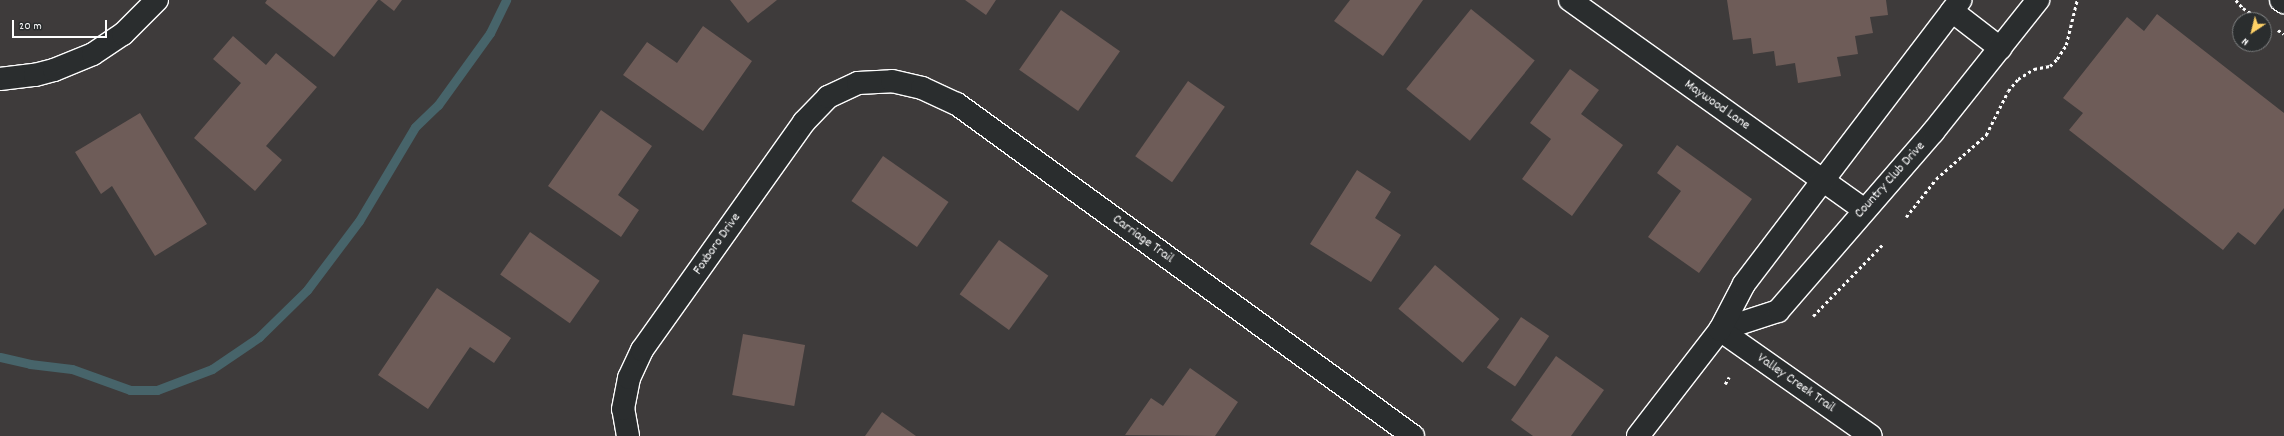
<!DOCTYPE html>
<html>
<head>
<meta charset="utf-8">
<style>
	body { margin:0 }
	#map { position:relative; width:2284px; height:436px; overflow:hidden; background:#3e3b3b; font-family:Dekko,sans-serif }
	div>[style] { position:absolute }
	[style*='--x'] { left:calc(var(--x)*1px); top:calc(var(--y)*1px); width:calc(var(--w)*1px); rotate:calc(var(--a)*1deg) }
	.stream>* { height:9px; margin:-4.5px; padding:0 4.5px; transform-origin:4.5px; border-radius:4.5px; background:#47646a }
	.building>* { inset:0; background:#6e5c58; transform-origin:0 0 }
	.path>* { height:2.5px; margin-top:-1.25px; transform-origin:0; background:repeating-linear-gradient(90deg,#fff 0 3px,transparent 0 6px) }
	.roads { filter:drop-shadow(1px 0 #fff) drop-shadow(-1px 0 #fff) drop-shadow(0 1px #fff) drop-shadow(0 -1px #fff) }
	.minor>* { height:22px; margin:-11px; padding:0 11px; transform-origin:11px; border-radius:11px; background:#2a2d2e }
	.primary>* { height:22px; margin:-11px; padding:0 11px; transform-origin:11px; border-radius:11px; background:#2a2d2e }
	span { translate:-50% -50%; white-space:nowrap; text-align:center; line-height:1.15; -webkit-text-stroke:4px #2a2d2e; paint-order:stroke }
	.street-label { font-size:14px; color:#fff }
	.north { position:absolute; left:2232px; top:12px; width:40px; height:40px; box-sizing:border-box; background:#2a2d2e; border:1px solid #7f8182; border-radius:50%; rotate:215deg; font-size:11px; font-weight:700; line-height:16px; text-align:center; color:#fff }
	.north::after { content:''; display:block; margin:auto; width:14px; height:18px; background:#ffd166; clip-path:polygon(50% 0,100% 100%,50% 72%,0 100%) }
	.scale { position:absolute; left:12px; top:20px; width:95px; height:18px; box-sizing:border-box; border:2px solid #fff; border-top:0; padding-left:5px; font-size:12px; line-height:14px; white-space:nowrap; color:#fff; -webkit-text-stroke:3px #2a2d2e; paint-order:stroke }
</style>
</head>
<body>
<div id="map">
	<div class="stream">
		<i style="--x:0;--y:357;--w:31;--a:13"></i>
		<i style="--x:30;--y:364;--w:42;--a:6.8"></i>
		<i style="--x:72;--y:369;--w:62;--a:19.9"></i>
		<i style="--x:130;--y:390;--w:27;--a:0"></i>
		<i style="--x:157;--y:390;--w:59;--a:-20.9"></i>
		<i style="--x:212;--y:369;--w:57;--a:-34.2"></i>
		<i style="--x:259;--y:337;--w:67;--a:-44.4"></i>
		<i style="--x:307;--y:290;--w:86;--a:-53"></i>
		<i style="--x:359;--y:221;--w:109;--a:-59.2"></i>
		<i style="--x:415;--y:127;--w:32;--a:-44"></i>
		<i style="--x:438;--y:105;--w:89;--a:-54.2"></i>
		<i style="--x:490;--y:33;--w:37;--a:-64"></i>
	</div>
	<div class="building">
		<i style="clip-path:polygon(267px 0,378px 0,334px 57px,265px 3px)"></i>
		<i style="clip-path:polygon(380px 0,402px 0,394px 11px)"></i>
		<i style="clip-path:polygon(730px 0,777px 0,748px 23px)"></i>
		<i style="clip-path:polygon(965px 0,996px 0,986px 15px)"></i>
		<i style="clip-path:polygon(1350px 0,1423px 0,1383px 56px,1334px 21px)"></i>
		<i style="clip-path:polygon(1727px 0,1886px 0,1888px 15px,1870px 17px,1873px 33px,1855px 36px,1858px 54px,1837px 57px,1841px 76px,1798px 83px,1795px 63px,1776px 66px,1774px 51px,1753px 54px,1751px 38px,1733px 40px)"></i>
		<i style="left:1471px;top:9px;width:82px;height:103px;rotate:39deg"></i>
		<i style="left:1061px;top:10px;width:72px;height:73px;rotate:35deg"></i>
		<i style="clip-path:polygon(2157px 14px,2284px 113px,2284px 208px,2255px 245px,2238px 232px,2223px 250px,2069px 130px,2083px 113px,2063px 98px,2127px 17px,2144px 31px)"></i>
		<i style="clip-path:polygon(703px 26px,752px 61px,703px 131px,623px 75px,647px 42px,677px 63px)"></i>
		<i style="clip-path:polygon(233px 36px,266px 65px,276px 53px,317px 87px,266px 146px,282px 160px,255px 191px,194px 138px,241px 83px,213px 59px)"></i>
		<i style="clip-path:polygon(1570px 69px,1599px 90px,1581px 114px,1623px 145px,1572px 216px,1522px 179px,1551px 139px,1530px 123px)"></i>
		<i style="left:1188px;top:81px;width:45px;height:92px;rotate:35deg"></i>
		<i style="clip-path:polygon(601px 110px,652px 146px,618px 195px,639px 210px,621px 237px,548px 186px)"></i>
		<i style="clip-path:polygon(140px 113px,207px 224px,155px 256px,112px 186px,101px 194px,75px 152px)"></i>
		<i style="clip-path:polygon(1677px 145px,1752px 199px,1699px 273px,1648px 237px,1681px 191px,1657px 173px)"></i>
		<i style="left:883px;top:156px;width:80px;height:55px;rotate:35deg"></i>
		<i style="clip-path:polygon(1357px 170px,1391px 192px,1375px 218px,1401px 235px,1371px 282px,1310px 244px)"></i>
		<i style="left:530px;top:232px;width:85px;height:52px;rotate:35deg"></i>
		<i style="left:999px;top:240px;width:61px;height:67px;rotate:36deg"></i>
		<i style="left:1435px;top:265px;width:84px;height:57px;rotate:40deg"></i>
		<i style="clip-path:polygon(437px 288px,511px 338px,494px 363px,470px 347px,428px 409px,378px 375px)"></i>
		<i style="left:1521px;top:317px;width:34px;height:61px;rotate:34deg"></i>
		<i style="left:743px;top:334px;width:63px;height:62px;rotate:10deg"></i>
		<i style="clip-path:polygon(1556px 356px,1604px 390px,1571px 436px,1533px 436px,1511px 420px)"></i>
		<i style="clip-path:polygon(1190px 368px,1238px 402px,1215px 436px,1125px 435px,1151px 398px,1163px 406px)"></i>
		<i style="clip-path:polygon(882px 412px,916px 436px,865px 436px)"></i>
	</div>
	<div class="path">
		<i style="--x:2236;--y:0;--w:11;--a:49"></i>
		<i style="--x:2243;--y:8;--w:19;--a:32"></i>
		<i style="--x:2278;--y:30;--w:7;--a:34"></i>
		<i style="--x:1906;--y:217;--w:48;--a:-51.7"></i>
		<i style="--x:1936;--y:179;--w:67;--a:-41.3"></i>
		<i style="--x:1986;--y:135;--w:49;--a:-63.4"></i>
		<i style="--x:2008;--y:91;--w:16;--a:-50"></i>
		<i style="--x:2018;--y:79;--w:19;--a:-32"></i>
		<i style="--x:2034;--y:69;--w:16;--a:-11"></i>
		<i style="--x:2050;--y:66;--w:10;--a:-45"></i>
		<i style="--x:2057;--y:59;--w:17;--a:-57"></i>
		<i style="--x:2066;--y:45;--w:46;--a:-76.3"></i>
		<i style="--x:1813;--y:316;--w:99;--a:-45.8"></i>
		<i style="--x:1725;--y:384;--w:8;--a:-60"></i>
	</div>
	<div class="roads">
		<div class="minor">
			<i style="--x:1570;--y:0;--w:361;--a:35.5"></i>
			<i style="--x:1952;--y:11;--w:61;--a:37.6"></i>
			<i style="--x:0;--y:79;--w:35;--a:-7"></i>
			<i style="--x:35;--y:75;--w:20;--a:-15"></i>
			<i style="--x:54;--y:70;--w:42;--a:-22.3"></i>
			<i style="--x:93;--y:54;--w:36;--a:-34"></i>
			<i style="--x:123;--y:34;--w:48;--a:-45"></i>
			<i style="--x:1720;--y:330;--w:61;--a:-18.1"></i>
			<i style="--x:1778;--y:311;--w:237;--a:-49.1"></i>
			<i style="--x:1933;--y:132;--w:169;--a:-51.5"></i>
			<i style="--x:1720;--y:330;--w:184;--a:35.1"></i>
			<i style="--x:628;--y:436;--w:27;--a:-100"></i>
			<i style="--x:623;--y:409;--w:32;--a:-79"></i>
			<i style="--x:629;--y:378;--w:31;--a:-65"></i>
			<i style="--x:642;--y:350;--w:280;--a:-54.6"></i>
			<i style="--x:804;--y:122;--w:35;--a:-46"></i>
			<i style="--x:828;--y:97;--w:33;--a:-25"></i>
			<i style="--x:858;--y:83;--w:34;--a:-3"></i>
			<i style="--x:892;--y:81;--w:31;--a:13"></i>
			<i style="--x:922;--y:88;--w:38;--a:25"></i>
			<i style="--x:957;--y:104;--w:564;--a:36.06"></i>
			<i style="--x:1638;--y:436;--w:134;--a:-52.3"></i>
			<i style="--x:1720;--y:330;--w:52;--a:-62.4"></i>
			<i style="--x:1744;--y:284;--w:357;--a:-52.7"></i>
		</div>
		<div class="primary">
			<i style="--x:2281;--y:0;--w:4;--a:34"></i>
		</div>
	</div>
	<div class="street-label">
		<span style="left:1717px;top:105px;rotate:35deg">Maywood Lane</span>
		<span style="left:1890px;top:180px;rotate:-48deg">Country Club Drive</span>
		<span style="left:1143px;top:239px;rotate:36deg">Carriage Trail</span>
		<span style="left:717px;top:244px;rotate:-55deg">Foxboro Drive</span>
		<span style="left:1796px;top:383px;rotate:35deg">Valley Creek Trail</span>
	</div>
	<div class="north">N</div>
	<div class="scale">20 m</div>
</div>
</body>
</html>
